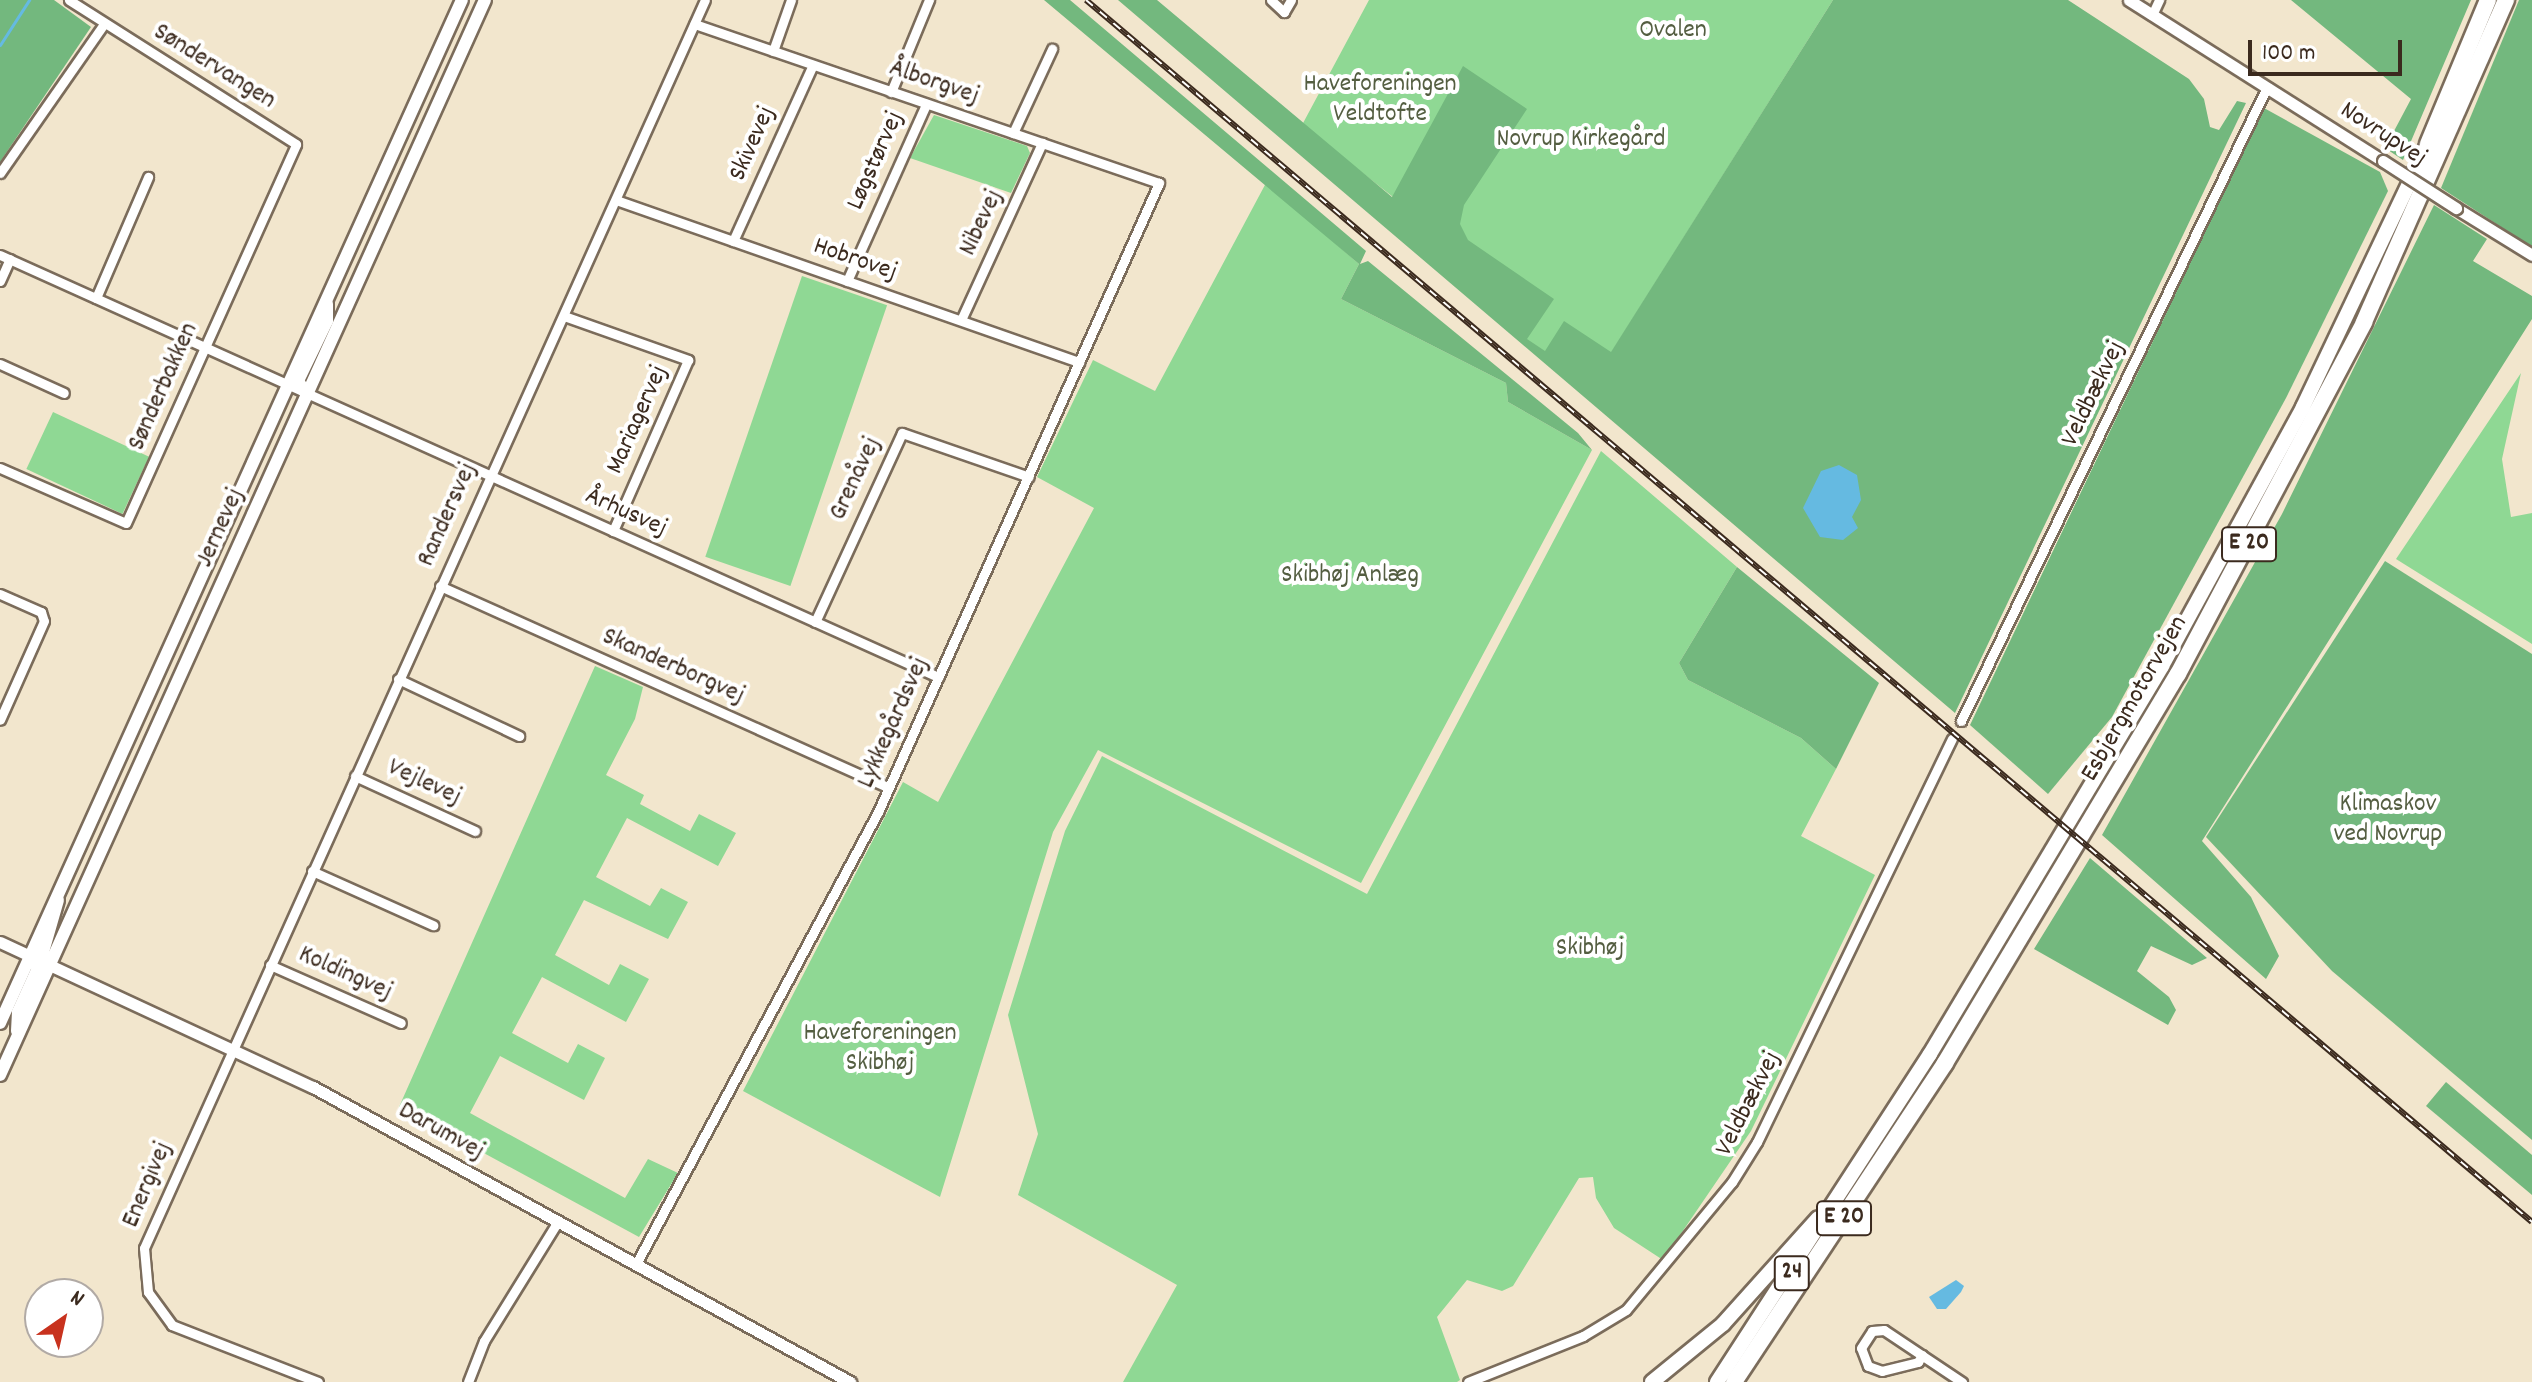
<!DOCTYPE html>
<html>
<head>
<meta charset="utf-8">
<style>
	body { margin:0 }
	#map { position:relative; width:2532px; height:1382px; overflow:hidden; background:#f2e6cd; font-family:Dekko,sans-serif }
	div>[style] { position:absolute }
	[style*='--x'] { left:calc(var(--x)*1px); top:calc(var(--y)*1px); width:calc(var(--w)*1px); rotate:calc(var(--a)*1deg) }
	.green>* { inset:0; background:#8fd894; transform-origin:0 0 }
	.forest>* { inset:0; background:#73b87e }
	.water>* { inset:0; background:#65bae1 }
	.stream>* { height:3px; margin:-1.5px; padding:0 1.5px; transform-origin:1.5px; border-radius:1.5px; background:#65bae1 }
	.roads { filter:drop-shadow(2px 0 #7b6c5b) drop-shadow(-2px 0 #7b6c5b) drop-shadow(0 2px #7b6c5b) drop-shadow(0 -2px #7b6c5b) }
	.minor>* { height:9px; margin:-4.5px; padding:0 4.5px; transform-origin:4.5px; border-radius:4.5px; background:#fff }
	.tertiary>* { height:11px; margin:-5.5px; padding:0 5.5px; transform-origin:5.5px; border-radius:5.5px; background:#fff }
	.secondary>* { height:12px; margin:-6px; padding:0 6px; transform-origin:6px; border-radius:6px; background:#fff }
	.trunk>* { height:14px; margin:-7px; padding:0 7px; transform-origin:7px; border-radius:7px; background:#fff }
	.motorway>* { height:16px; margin:-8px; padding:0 8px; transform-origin:8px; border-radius:8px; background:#fff }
	.rail>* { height:6px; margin-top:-3px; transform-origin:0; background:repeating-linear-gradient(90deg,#fff 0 9px,#3b2a1e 0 18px); box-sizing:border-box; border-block:2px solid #3b2a1e }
	.bridges { filter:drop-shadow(2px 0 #7b6c5b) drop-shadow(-2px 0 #7b6c5b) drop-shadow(0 2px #7b6c5b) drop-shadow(0 -2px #7b6c5b) }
	.tertiary-bridge>* { height:11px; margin:-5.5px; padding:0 5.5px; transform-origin:5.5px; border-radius:5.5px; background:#fff }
	span { translate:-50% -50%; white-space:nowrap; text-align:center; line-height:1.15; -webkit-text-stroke:8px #fff; paint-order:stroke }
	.shield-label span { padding:2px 6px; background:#fff; border:2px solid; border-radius:6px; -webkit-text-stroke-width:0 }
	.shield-label { font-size:24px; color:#3b2a1e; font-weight:700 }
	.park-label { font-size:26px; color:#545e41 }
	.street-label { font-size:26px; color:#3b2a1e }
	.north { position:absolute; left:24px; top:1278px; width:80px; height:80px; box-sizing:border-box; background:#fff; border:2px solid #b1aaa5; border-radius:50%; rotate:34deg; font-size:22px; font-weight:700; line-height:32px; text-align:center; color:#3b2a1e }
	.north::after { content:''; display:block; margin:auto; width:28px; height:36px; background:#c8321e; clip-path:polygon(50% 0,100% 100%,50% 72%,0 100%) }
	.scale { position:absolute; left:2248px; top:40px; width:154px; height:36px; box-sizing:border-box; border:4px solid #3b2a1e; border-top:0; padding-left:10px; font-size:24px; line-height:28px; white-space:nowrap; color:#3b2a1e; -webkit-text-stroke:6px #fff; paint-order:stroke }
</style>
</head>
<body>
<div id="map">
	<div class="green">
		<i style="clip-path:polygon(1369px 0,1833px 0,1584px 396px,1380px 221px,1393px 197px,1302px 125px)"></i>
		<i style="clip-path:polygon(934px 115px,1027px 146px,1030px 153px,1011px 193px,910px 158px)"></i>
		<i style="clip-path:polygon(1266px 183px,1359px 264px,1341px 299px,1506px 383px,1508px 402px,1592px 450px,1361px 883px,1098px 750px,1053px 832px,940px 1197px,743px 1091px,903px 782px,938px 802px,1094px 508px,1037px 477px,1093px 360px,1155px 391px)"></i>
		<i style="left:802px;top:276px;width:90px;height:297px;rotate:19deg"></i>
		<i style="clip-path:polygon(2521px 373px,2502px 459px,2511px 517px,2532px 513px,2532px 644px,2396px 559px)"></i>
		<i style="left:53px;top:412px;width:106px;height:63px;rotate:25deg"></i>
		<i style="clip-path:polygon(1601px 451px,1737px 567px,1679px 663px,1688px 680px,1801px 738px,1836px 769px,1801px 836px,1875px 875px,1751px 1131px,1663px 1260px,1614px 1228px,1596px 1198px,1593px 1177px,1579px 1178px,1513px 1286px,1502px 1291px,1467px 1280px,1437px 1317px,1460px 1380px,1457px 1382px,1123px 1382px,1177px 1285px,1018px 1195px,1038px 1134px,1008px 1015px,1065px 831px,1102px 756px,1367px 894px)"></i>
		<i style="clip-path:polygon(595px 666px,643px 687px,635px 719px,606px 775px,644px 795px,640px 804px,690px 831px,699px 814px,736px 833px,718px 866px,627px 818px,596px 877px,650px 906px,661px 888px,688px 902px,668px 939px,584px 900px,555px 955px,609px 985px,620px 964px,649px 979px,626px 1022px,542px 977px,512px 1033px,568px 1063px,578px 1044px,605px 1058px,584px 1100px,500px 1056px,470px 1113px,625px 1198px,648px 1159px,678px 1173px,639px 1237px,399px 1107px)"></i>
	</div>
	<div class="forest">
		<i style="clip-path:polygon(0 0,54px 0,91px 27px,0 162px)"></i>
		<i style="clip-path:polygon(1044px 0,1070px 0,1366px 251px,1360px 264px,1368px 261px,1578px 433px,1592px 450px,1508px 402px,1506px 383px,1341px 299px,1359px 264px)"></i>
		<i style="clip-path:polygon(1118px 0,1157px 0,1392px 197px,1463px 66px,1527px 109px,1464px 205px,1460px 224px,1468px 240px,1554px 299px,1527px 339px,1545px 351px,1564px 321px,1611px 352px,1833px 0,2068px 0,2189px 79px,2204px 99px,2210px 127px,2219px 130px,2237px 101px,2246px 103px,1955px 713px)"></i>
		<i style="clip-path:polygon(2291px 0,2471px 0,2403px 160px,2385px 148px,2411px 99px)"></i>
		<i style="clip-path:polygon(2519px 0,2532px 0,2532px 247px,2441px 188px)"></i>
		<i style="clip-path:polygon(2264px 108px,2380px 172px,2388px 191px,2286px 398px,2112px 717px,2048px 794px,1970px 725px)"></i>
		<i style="clip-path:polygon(2434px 205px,2487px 239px,2473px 261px,2532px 296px,2532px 319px,2202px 841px,2251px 897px,2279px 956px,2266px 979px,2102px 835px,2282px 514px)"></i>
		<i style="clip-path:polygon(2385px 561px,2532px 654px,2532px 1140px,2332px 971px,2206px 837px)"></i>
		<i style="clip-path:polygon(1737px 567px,1879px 683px,1836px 769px,1801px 738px,1688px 680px,1679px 663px)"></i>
		<i style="clip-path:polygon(2090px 858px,2207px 958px,2192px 965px,2151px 946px,2137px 971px,2169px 997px,2176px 1010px,2168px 1025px,2034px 949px)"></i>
		<i style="clip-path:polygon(2446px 1082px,2532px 1155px,2532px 1195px,2426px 1106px)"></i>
	</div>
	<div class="water">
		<i style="clip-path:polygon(1839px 465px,1857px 475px,1861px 500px,1852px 517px,1858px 528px,1843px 540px,1820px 537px,1803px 508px,1821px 471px)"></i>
		<i style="clip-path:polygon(1956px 1280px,1964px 1286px,1961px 1292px,1946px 1309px,1937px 1309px,1929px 1297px)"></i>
	</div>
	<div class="stream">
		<i style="--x:0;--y:45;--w:54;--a:-57.2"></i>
	</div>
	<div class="roads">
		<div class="minor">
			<i style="--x:1271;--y:0;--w:18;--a:43"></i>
			<i style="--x:1284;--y:12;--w:14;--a:-60"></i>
			<i style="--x:2152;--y:15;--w:17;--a:-65"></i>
			<i style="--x:773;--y:51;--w:54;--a:-70.6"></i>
			<i style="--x:891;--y:92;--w:100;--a:-67.6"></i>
			<i style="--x:1013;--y:133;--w:93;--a:-65.1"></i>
			<i style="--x:0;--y:173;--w:182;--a:-55.1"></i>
			<i style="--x:616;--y:200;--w:491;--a:19.3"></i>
			<i style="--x:733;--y:241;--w:193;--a:-65.6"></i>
			<i style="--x:0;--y:255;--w:1029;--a:24.22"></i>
			<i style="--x:0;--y:281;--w:24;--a:-66"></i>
			<i style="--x:847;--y:281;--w:194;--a:-65.9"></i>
			<i style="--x:96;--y:298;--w:132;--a:-66.7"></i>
			<i style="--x:564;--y:316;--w:132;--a:19.5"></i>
			<i style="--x:688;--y:360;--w:187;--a:113.7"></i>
			<i style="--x:961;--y:320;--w:195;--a:-65.4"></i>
			<i style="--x:0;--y:364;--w:70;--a:24.4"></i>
			<i style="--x:0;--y:468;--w:137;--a:23.6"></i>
			<i style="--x:126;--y:523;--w:415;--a:-65.8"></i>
			<i style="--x:296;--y:144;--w:269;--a:-147.6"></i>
			<i style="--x:440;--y:586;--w:492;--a:24.2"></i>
			<i style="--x:0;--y:594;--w:45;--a:23.7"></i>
			<i style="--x:41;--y:612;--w:9;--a:72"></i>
			<i style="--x:44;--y:621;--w:108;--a:114"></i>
			<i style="--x:815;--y:622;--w:208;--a:-65.3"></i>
			<i style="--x:902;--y:433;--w:134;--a:19.1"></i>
			<i style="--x:398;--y:679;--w:134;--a:25.2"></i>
			<i style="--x:1961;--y:721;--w:704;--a:-64.24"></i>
			<i style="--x:355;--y:776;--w:132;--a:24.6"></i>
			<i style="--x:312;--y:871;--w:133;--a:24.1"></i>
			<i style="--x:270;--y:965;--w:143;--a:23.9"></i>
			<i style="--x:636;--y:1264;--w:513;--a:-61.84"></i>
			<i style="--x:878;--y:812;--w:689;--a:-65.93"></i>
			<i style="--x:1159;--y:183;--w:491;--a:-161.1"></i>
			<i style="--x:1922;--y:1355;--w:8;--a:120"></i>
			<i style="--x:1918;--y:1362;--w:37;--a:166"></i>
			<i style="--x:1882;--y:1371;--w:15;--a:-160"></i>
			<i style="--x:1868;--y:1366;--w:19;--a:-111"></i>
			<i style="--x:1861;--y:1348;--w:20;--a:-57"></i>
			<i style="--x:1872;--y:1331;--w:12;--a:-5"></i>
			<i style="--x:1884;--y:1330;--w:94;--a:33.7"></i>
			<i style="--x:318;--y:1382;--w:157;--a:-158.7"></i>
			<i style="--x:172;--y:1325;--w:41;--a:-126"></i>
			<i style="--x:148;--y:1292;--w:44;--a:-95.2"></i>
			<i style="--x:144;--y:1248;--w:1368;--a:-65.8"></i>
			<i style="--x:468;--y:1382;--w:44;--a:-68.7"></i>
			<i style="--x:484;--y:1341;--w:141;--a:-58.3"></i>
			<i style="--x:1468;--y:1382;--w:124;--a:-21.8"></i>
			<i style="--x:1583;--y:1336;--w:50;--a:-31.2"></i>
			<i style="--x:1626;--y:1310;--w:166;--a:-50.4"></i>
			<i style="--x:1732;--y:1182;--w:47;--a:-58"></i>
			<i style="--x:1757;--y:1142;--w:448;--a:-64.2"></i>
		</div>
		<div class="tertiary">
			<i style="--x:2129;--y:0;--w:301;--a:32.4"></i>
			<i style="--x:2456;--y:208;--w:89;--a:31.7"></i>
			<i style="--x:0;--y:942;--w:345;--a:24.9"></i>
			<i style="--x:313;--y:1087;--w:613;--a:28.78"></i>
		</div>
		<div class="secondary">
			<i style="--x:305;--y:392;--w:13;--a:-122"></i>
			<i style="--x:298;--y:381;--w:67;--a:-64.2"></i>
			<i style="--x:327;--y:321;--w:17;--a:-90"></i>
			<i style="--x:51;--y:964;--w:14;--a:-124"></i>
			<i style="--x:43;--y:952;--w:54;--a:-73.9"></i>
			<i style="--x:0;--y:1023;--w:1122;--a:-65.7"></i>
			<i style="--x:17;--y:1031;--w:19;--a:-87"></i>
			<i style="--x:18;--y:1012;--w:48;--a:-65.6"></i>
			<i style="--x:38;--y:968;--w:15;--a:-122"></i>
			<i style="--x:0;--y:1075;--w:1179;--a:-65.72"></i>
		</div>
		<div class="trunk">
			<i style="--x:1652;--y:1382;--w:92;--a:-39.2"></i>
			<i style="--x:1723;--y:1324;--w:142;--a:-48.1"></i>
			<i style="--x:1717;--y:1382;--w:391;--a:-57"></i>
			<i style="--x:1930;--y:1054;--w:452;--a:-59.1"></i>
			<i style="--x:2162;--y:666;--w:295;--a:-61.4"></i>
			<i style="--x:2303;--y:407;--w:291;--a:-64.6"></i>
		</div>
		<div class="motorway">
			<i style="--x:2428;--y:144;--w:156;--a:-67.4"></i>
			<i style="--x:1734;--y:1382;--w:382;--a:-56.5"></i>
			<i style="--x:1945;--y:1063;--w:453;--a:-59.1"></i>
			<i style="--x:2178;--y:674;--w:398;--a:-62.1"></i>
			<i style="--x:2364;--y:322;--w:352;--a:-66.2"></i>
		</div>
	</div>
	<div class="rail">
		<i style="--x:1086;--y:0;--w:1893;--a:40.2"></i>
	</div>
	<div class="bridges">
		<div class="tertiary-bridge">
			<i style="--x:2383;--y:161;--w:87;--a:32.8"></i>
		</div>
	</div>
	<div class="shield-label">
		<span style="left:2249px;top:544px">E 20</span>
		<span style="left:1844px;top:1218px">E 20</span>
		<span style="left:1792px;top:1273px">24</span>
	</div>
	<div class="park-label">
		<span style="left:1673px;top:31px">Ovalen</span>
		<span style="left:1380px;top:100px">Haveforeningen<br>Veldtofte</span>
		<span style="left:1581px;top:140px">Novrup Kirkegård</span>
		<span style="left:1350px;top:576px">Skibhøj Anlæg</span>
		<span style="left:2388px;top:820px">Klimaskov<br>ved Novrup</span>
		<span style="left:1590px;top:949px">Skibhøj</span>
		<span style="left:880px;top:1049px">Haveforeningen<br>Skibhøj</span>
	</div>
	<div class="street-label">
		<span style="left:214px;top:67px;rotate:32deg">Søndervangen</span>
		<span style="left:934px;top:83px;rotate:19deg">Ålborgvej</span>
		<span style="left:2383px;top:135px;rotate:33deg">Novrupvej</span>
		<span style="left:753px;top:144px;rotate:-66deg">Skivevej</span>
		<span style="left:876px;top:161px;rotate:-66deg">Løgstørvej</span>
		<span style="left:982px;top:223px;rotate:-65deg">Nibevej</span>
		<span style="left:855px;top:260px;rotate:19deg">Hobrovej</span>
		<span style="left:164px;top:387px;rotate:-66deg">Sønderbakken</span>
		<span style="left:2094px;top:394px;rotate:-64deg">Veldbækvej</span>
		<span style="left:638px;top:420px;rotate:-66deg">Mariagervej</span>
		<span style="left:856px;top:479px;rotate:-65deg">Grenåvej</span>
		<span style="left:626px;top:513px;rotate:24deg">Århusvej</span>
		<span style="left:448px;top:515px;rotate:-66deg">Randersvej</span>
		<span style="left:221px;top:528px;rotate:-66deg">Jernevej</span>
		<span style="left:673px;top:667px;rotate:24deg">Skanderborgvej</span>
		<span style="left:2135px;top:699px;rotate:-60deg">Esbjergmotorvejen</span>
		<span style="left:894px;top:723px;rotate:-66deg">Lykkegårdsvej</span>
		<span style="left:424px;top:783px;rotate:25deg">Vejlevej</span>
		<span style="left:345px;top:974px;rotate:24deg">Koldingvej</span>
		<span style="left:1749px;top:1104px;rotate:-63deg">Veldbækvej</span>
		<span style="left:441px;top:1132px;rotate:29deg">Darumvej</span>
		<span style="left:148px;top:1185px;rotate:-67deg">Energivej</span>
	</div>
	<div class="north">N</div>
	<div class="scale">100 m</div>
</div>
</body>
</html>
